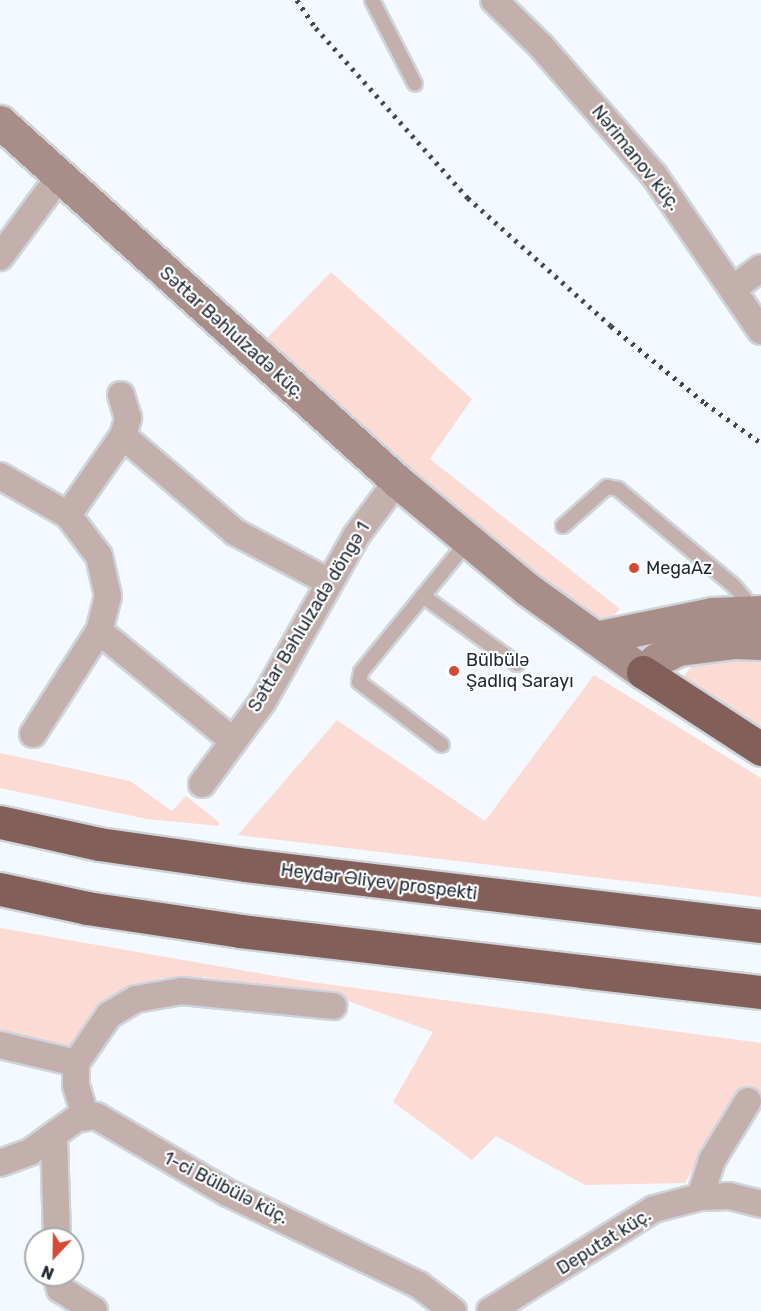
<!DOCTYPE html>
<html>
<head>
<meta charset="utf-8">
<style>
	body { margin:0 }
	#map { position:relative; width:761px; height:1311px; overflow:hidden; background:#f4f9ff; font-family:Rubik,sans-serif }
	div>[style] { position:absolute }
	[style*='--x'] { left:calc(var(--x)*1px); top:calc(var(--y)*1px); width:calc(var(--w)*1px); rotate:calc(var(--a)*1deg) }
	.green>* { inset:0; background:#fcdbd5 }
	.roads { filter:drop-shadow(2px 0 #ced4da) drop-shadow(-2px 0 #ced4da) drop-shadow(0 2px #ced4da) drop-shadow(0 -2px #ced4da) }
	.service>* { height:14px; margin:-7px; padding:0 7px; transform-origin:7px; border-radius:7px; background:#c3b0ad }
	.minor>* { height:26px; margin:-13px; padding:0 13px; transform-origin:13px; border-radius:13px; background:#c3b0ad }
	.secondary>* { height:33px; margin:-16.5px; padding:0 16.5px; transform-origin:16.5px; border-radius:16.5px; background:#a88d88 }
	.motorway>* { height:33px; margin:-16.5px; padding:0 16.5px; transform-origin:16.5px; border-radius:16.5px; background:#825f58 }
	.rail>* { height:4.5px; margin-top:-2.25px; transform-origin:0; background:repeating-linear-gradient(90deg,#3c4650 0 3px,transparent 0 9px) }
	.dots>* { width:16px; height:16px; translate:-50% -50%; box-sizing:border-box; border:3px solid #fff; border-radius:50% }
	span { translate:-50% -50%; white-space:nowrap; text-align:center; line-height:1.15; -webkit-text-stroke:4.5px #fff; paint-order:stroke }
	.street-label { font-size:18px; color:#1f2934 }
	.poi-label { font-size:18px; color:#1f2934 }
	.left { translate:0 -50%; text-align:left }
	.north { position:absolute; left:24px; top:1227px; width:60px; height:60px; box-sizing:border-box; background:#fff; border:2px solid #a5a9ae; border-radius:50%; rotate:202deg; font-size:16px; font-weight:700; line-height:24px; text-align:center; color:#1f2934 }
	.north::after { content:''; display:block; margin:auto; width:21px; height:27px; background:#d54935; clip-path:polygon(50% 0,100% 100%,50% 72%,0 100%) }
</style>
</head>
<body>
<div id="map">
	<div class="green">
		<i style="clip-path:polygon(331px 272px,472px 399px,430px 459px,620px 609px,606px 623px,535px 577px,468px 522px,267px 338px)"></i>
		<i style="clip-path:polygon(721px 652px,761px 657px,761px 731px,690px 690px,684px 676px,695px 662px)"></i>
		<i style="clip-path:polygon(594px 675px,761px 778px,761px 897px,238px 835px,337px 720px,485px 821px)"></i>
		<i style="clip-path:polygon(0 753px,130px 781px,172px 811px,186px 796px,219px 822px,219px 826px,147px 819px,0 788px)"></i>
		<i style="clip-path:polygon(0 928px,304px 981px,761px 1043px,761px 1093px,741px 1088px,685px 1183px,585px 1185px,496px 1136px,472px 1160px,393px 1102px,433px 1032px,334px 996px,205px 977px,161px 978px,107px 1002px,68px 1047px,0 1034px)"></i>
	</div>
	<div class="roads">
		<div class="service">
			<i style="--x:372;--y:0;--w:94;--a:62.9"></i>
			<i style="--x:563;--y:526;--w:59;--a:-41.6"></i>
			<i style="--x:607;--y:487;--w:11;--a:10"></i>
			<i style="--x:618;--y:489;--w:151;--a:39.9"></i>
			<i style="--x:734;--y:586;--w:16;--a:50"></i>
			<i style="--x:744;--y:598;--w:14;--a:82"></i>
			<i style="--x:468;--y:541;--w:71;--a:129.3"></i>
			<i style="--x:423;--y:596;--w:116;--a:35.9"></i>
			<i style="--x:423;--y:596;--w:98;--a:129.2"></i>
			<i style="--x:361;--y:672;--w:10;--a:101"></i>
			<i style="--x:359;--y:682;--w:104;--a:37.2"></i>
		</div>
		<div class="minor">
			<i style="--x:494;--y:0;--w:66;--a:44.4"></i>
			<i style="--x:541;--y:46;--w:171;--a:48.8"></i>
			<i style="--x:654;--y:175;--w:189;--a:55.6"></i>
			<i style="--x:0;--y:257;--w:101;--a:-53.5"></i>
			<i style="--x:733;--y:289;--w:35;--a:-37"></i>
			<i style="--x:123;--y:436;--w:148;--a:40.6"></i>
			<i style="--x:235;--y:532;--w:106;--a:28"></i>
			<i style="--x:0;--y:476;--w:78;--a:29.8"></i>
			<i style="--x:68;--y:515;--w:51;--a:52.9"></i>
			<i style="--x:99;--y:556;--w:41;--a:77.3"></i>
			<i style="--x:108;--y:596;--w:36;--a:104"></i>
			<i style="--x:68;--y:515;--w:96;--a:-55.2"></i>
			<i style="--x:123;--y:436;--w:19;--a:-74"></i>
			<i style="--x:128;--y:418;--w:24;--a:-107"></i>
			<i style="--x:33;--y:734;--w:122;--a:-57.3"></i>
			<i style="--x:99;--y:631;--w:172;--a:39.3"></i>
			<i style="--x:202;--y:784;--w:103;--a:-53.7"></i>
			<i style="--x:263;--y:701;--w:189;--a:-60.6"></i>
			<i style="--x:356;--y:536;--w:69;--a:-53.3"></i>
			<i style="--x:0;--y:1045;--w:78;--a:13.3"></i>
			<i style="--x:85;--y:1115;--w:31;--a:-107"></i>
			<i style="--x:76;--y:1085;--w:22;--a:-90"></i>
			<i style="--x:76;--y:1063;--w:58;--a:-55.5"></i>
			<i style="--x:109;--y:1015;--w:31;--a:-31"></i>
			<i style="--x:136;--y:999;--w:47;--a:-9.9"></i>
			<i style="--x:182;--y:991;--w:152;--a:5.7"></i>
			<i style="--x:54;--y:1138;--w:101;--a:88.3"></i>
			<i style="--x:0;--y:1163;--w:32;--a:-20"></i>
			<i style="--x:30;--y:1152;--w:57;--a:-35.7"></i>
			<i style="--x:76;--y:1119;--w:20;--a:-9"></i>
			<i style="--x:96;--y:1116;--w:153;--a:30.3"></i>
			<i style="--x:228;--y:1193;--w:212;--a:25.7"></i>
			<i style="--x:419;--y:1285;--w:43;--a:37.4"></i>
			<i style="--x:700;--y:1197;--w:39;--a:-72"></i>
			<i style="--x:712;--y:1160;--w:69;--a:-58.6"></i>
			<i style="--x:56;--y:1275;--w:15;--a:74"></i>
			<i style="--x:60;--y:1289;--w:40;--a:32"></i>
			<i style="--x:490;--y:1311;--w:193;--a:-31.9"></i>
			<i style="--x:654;--y:1209;--w:48;--a:-14.6"></i>
			<i style="--x:700;--y:1197;--w:29;--a:-2"></i>
			<i style="--x:729;--y:1196;--w:33;--a:14"></i>
		</div>
		<div class="secondary">
			<i style="--x:0;--y:122;--w:535;--a:42.12"></i>
			<i style="--x:397;--y:481;--w:169;--a:39.7"></i>
			<i style="--x:527;--y:589;--w:143;--a:35.6"></i>
			<i style="--x:643;--y:672;--w:18;--a:-43"></i>
			<i style="--x:656;--y:660;--w:25;--a:-26"></i>
			<i style="--x:679;--y:649;--w:55;--a:-7.3"></i>
			<i style="--x:734;--y:642;--w:27;--a:2"></i>
			<i style="--x:595;--y:638;--w:119;--a:-11.6"></i>
			<i style="--x:712;--y:614;--w:49;--a:-2.3"></i>
		</div>
		<div class="motorway">
			<i style="--x:643;--y:672;--w:141;--a:33.1"></i>
			<i style="--x:0;--y:822;--w:101;--a:12.5"></i>
			<i style="--x:99;--y:844;--w:148;--a:8.1"></i>
			<i style="--x:246;--y:865;--w:519;--a:6.76"></i>
			<i style="--x:0;--y:889;--w:89;--a:12.3"></i>
			<i style="--x:87;--y:908;--w:155;--a:8.5"></i>
			<i style="--x:240;--y:931;--w:525;--a:6.68"></i>
		</div>
	</div>
	<div class="rail">
		<i style="--x:297;--y:0;--w:34;--a:56"></i>
		<i style="--x:316;--y:28;--w:228;--a:48.2"></i>
		<i style="--x:468;--y:198;--w:192;--a:41.8"></i>
		<i style="--x:611;--y:326;--w:122;--a:39.3"></i>
		<i style="--x:705;--y:403;--w:69;--a:35.5"></i>
	</div>
	<div class="dots">
		<i style="left:634px;top:568px;background:#d54935"></i>
		<i style="left:454px;top:671px;background:#d54935"></i>
	</div>
	<div class="street-label">
		<span style="left:636px;top:158px;rotate:51deg">Nərimanov küç.</span>
		<span style="left:232px;top:333px;rotate:42deg">Səttar Bəhlulzadə küç.</span>
		<span style="left:309px;top:617px;rotate:-59deg">Səttar Bəhlulzadə döngə 1</span>
		<span style="left:379px;top:882px;rotate:7deg">Heydər Əliyev prospekti</span>
		<span style="left:226px;top:1188px;rotate:27deg">1-ci Bülbülə küç.</span>
		<span style="left:604px;top:1242px;rotate:-32deg">Deputat küç.</span>
	</div>
	<div class="poi-label">
		<span class="left" style="left:646px;top:568px">MegaAz</span>
		<span class="left" style="left:466px;top:671px">Bülbülə<br>Şadlıq Sarayı</span>
	</div>
	<div class="north">N</div>
</div>
</body>
</html>
